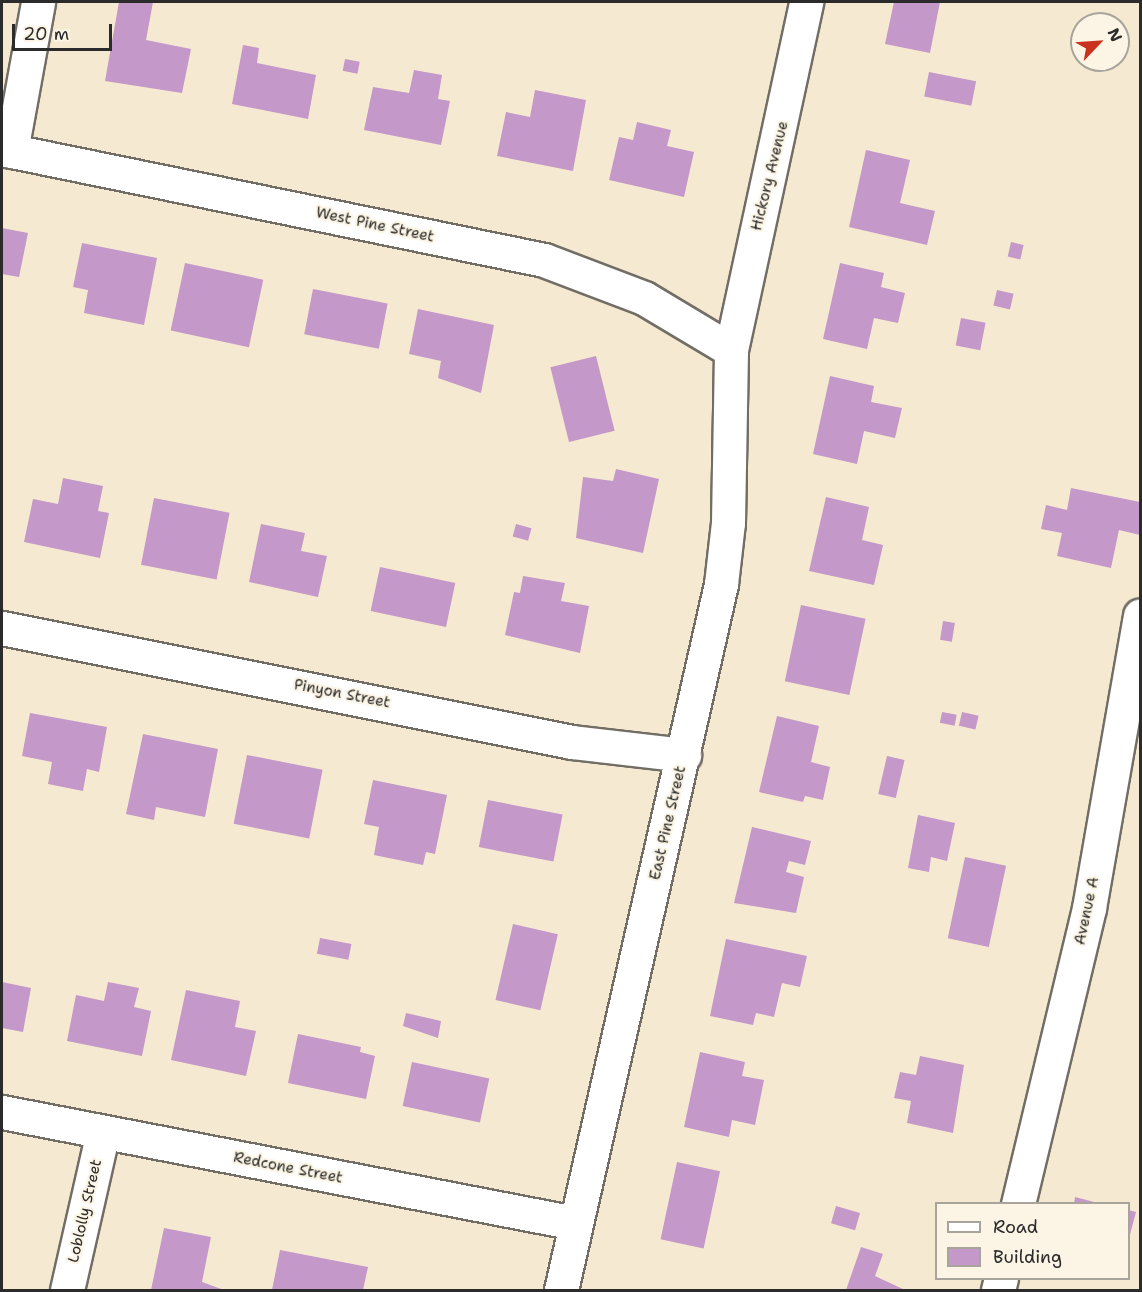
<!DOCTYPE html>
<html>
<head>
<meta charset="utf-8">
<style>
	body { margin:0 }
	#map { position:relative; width:1142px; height:1292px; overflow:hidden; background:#f5ead1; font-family:"Shantell Sans",sans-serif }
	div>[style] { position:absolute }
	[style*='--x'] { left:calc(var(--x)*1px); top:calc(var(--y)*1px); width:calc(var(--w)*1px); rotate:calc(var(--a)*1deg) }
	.building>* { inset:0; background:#c498c8; transform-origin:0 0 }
	.roads { filter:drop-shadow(2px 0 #726e65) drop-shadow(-2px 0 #726e65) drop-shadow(0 2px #726e65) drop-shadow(0 -2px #726e65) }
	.minor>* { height:33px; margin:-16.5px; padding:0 16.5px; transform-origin:16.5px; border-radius:16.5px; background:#fff }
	span { translate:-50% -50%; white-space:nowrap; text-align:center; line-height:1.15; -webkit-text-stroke:4.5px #fcf5e5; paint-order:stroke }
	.street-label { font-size:15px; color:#2b2b2b }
	.frame { position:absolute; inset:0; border:3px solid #2b2b2b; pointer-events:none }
	.legend { position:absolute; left:935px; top:1202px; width:195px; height:78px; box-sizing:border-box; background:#fcf5e5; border:2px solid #a8a49b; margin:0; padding:8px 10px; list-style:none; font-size:18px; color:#2b2b2b }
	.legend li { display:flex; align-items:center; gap:12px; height:30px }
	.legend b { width:30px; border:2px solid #a8a49b }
	.north { position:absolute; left:1070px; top:12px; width:60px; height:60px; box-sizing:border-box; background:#fcf5e5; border:2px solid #a8a49b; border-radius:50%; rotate:65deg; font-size:16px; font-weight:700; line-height:24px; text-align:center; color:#2b2b2b }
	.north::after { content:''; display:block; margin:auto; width:21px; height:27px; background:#c8321e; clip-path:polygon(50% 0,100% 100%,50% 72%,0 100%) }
	.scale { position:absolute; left:12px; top:24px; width:100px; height:27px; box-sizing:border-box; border:3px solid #2b2b2b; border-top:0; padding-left:8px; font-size:18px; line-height:21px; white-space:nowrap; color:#2b2b2b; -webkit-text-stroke:4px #fcf5e5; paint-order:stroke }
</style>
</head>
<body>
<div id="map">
	<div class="building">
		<i style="clip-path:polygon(119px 2px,153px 2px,146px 40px,191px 49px,182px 93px,105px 81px)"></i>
		<i style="clip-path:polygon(894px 2px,940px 2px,930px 53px,885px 44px)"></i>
		<i style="clip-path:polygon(243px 45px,259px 48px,257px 63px,316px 75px,308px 119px,232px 104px)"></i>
		<i style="left:345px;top:59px;width:15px;height:12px;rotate:11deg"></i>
		<i style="clip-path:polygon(414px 70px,442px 75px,438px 99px,450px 101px,441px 145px,364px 130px,373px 87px,409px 93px)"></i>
		<i style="left:929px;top:72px;width:48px;height:25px;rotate:11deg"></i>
		<i style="clip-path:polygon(535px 90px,586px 100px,573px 171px,497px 156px,506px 112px,530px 117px)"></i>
		<i style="clip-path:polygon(637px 122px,671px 130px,667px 146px,694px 152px,684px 197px,609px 180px,619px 137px,633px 140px)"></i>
		<i style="clip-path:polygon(866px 150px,910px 160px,900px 203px,935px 211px,927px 245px,849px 227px)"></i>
		<i style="clip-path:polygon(2px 228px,28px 233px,19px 277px,2px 274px)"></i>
		<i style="left:1011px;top:242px;width:13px;height:15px;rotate:13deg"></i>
		<i style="clip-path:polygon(82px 243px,157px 258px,144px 325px,84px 313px,88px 290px,73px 287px)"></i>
		<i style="left:185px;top:263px;width:80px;height:69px;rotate:12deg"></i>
		<i style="clip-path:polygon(840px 263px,884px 273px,881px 287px,905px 293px,898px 323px,874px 318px,867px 349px,823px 339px)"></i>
		<i style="left:313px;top:289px;width:76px;height:46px;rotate:11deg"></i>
		<i style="left:997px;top:290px;width:17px;height:16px;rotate:13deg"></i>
		<i style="clip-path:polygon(418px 309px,494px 325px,481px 393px,438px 378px,441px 361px,409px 354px)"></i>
		<i style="left:961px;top:318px;width:25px;height:28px;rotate:11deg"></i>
		<i style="left:596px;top:356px;width:77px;height:47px;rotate:76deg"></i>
		<i style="clip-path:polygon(830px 376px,874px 386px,871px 402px,902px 408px,895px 438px,864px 431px,857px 464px,813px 454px)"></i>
		<i style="clip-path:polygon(616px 469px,659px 479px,643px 553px,576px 538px,583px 477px,613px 481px)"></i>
		<i style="clip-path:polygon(63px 478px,103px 486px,98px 511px,109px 513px,100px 558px,24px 542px,33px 499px,58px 504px)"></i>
		<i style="clip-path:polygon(1071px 488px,1140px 502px,1140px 535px,1119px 530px,1111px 568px,1057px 556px,1062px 533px,1041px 529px,1046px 505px,1067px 510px)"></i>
		<i style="clip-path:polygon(826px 497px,869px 507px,862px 540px,883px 545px,874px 585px,809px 571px)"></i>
		<i style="left:154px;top:498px;width:77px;height:68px;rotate:11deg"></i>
		<i style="clip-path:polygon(261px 524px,305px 533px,301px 551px,327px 556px,318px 597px,249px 582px)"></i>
		<i style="left:516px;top:524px;width:16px;height:13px;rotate:15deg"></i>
		<i style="left:380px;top:567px;width:77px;height:45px;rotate:12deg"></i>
		<i style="clip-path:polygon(523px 576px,565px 583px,561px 601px,589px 606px,580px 653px,505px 635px,514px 592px,520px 593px)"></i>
		<i style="left:801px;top:605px;width:66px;height:78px;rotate:12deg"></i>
		<i style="left:943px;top:621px;width:12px;height:19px;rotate:9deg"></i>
		<i style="left:942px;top:712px;width:15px;height:11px;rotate:11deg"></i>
		<i style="left:962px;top:712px;width:17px;height:14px;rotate:13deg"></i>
		<i style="clip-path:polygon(30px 713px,107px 727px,99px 772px,87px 769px,83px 791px,48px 784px,52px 762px,22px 756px)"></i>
		<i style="clip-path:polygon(777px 716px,819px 726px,811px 762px,830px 767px,823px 800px,805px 796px,803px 802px,759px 792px)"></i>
		<i style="clip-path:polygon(143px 734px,218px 749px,205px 817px,156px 807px,154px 820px,126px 814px)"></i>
		<i style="left:247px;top:755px;width:77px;height:70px;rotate:11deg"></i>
		<i style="left:887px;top:756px;width:18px;height:39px;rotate:13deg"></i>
		<i style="clip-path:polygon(373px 780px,447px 795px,435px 854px,426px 852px,423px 865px,374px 855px,379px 827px,364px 824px)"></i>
		<i style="left:488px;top:800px;width:76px;height:48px;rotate:11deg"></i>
		<i style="clip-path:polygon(918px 815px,955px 823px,947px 861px,931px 857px,929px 872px,908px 868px)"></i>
		<i style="clip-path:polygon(752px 827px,811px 841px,805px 865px,789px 861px,786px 872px,804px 877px,796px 913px,734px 903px)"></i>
		<i style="left:965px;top:857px;width:42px;height:83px;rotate:12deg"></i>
		<i style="left:513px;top:924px;width:46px;height:78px;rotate:13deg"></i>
		<i style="left:320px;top:938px;width:32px;height:16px;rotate:11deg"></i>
		<i style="clip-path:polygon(726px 939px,807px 956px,800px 987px,782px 983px,774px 1017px,756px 1013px,753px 1025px,710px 1016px)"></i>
		<i style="clip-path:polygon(2px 982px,31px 988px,23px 1032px,2px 1028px)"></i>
		<i style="clip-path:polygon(108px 982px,139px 988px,134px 1007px,151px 1011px,142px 1056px,67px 1041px,76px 995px,104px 1001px)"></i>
		<i style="clip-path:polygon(186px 990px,240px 1001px,235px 1027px,256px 1031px,246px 1076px,171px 1060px)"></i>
		<i style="clip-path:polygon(406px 1013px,441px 1021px,438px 1038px,403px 1026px)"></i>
		<i style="clip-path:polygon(298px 1034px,361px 1047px,360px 1052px,375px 1056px,366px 1099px,288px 1083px)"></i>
		<i style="clip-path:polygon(700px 1052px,745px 1062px,742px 1076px,764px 1080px,755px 1125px,732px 1120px,729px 1137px,684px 1127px)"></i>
		<i style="clip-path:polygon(920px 1056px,964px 1065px,953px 1133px,907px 1123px,911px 1101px,894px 1098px,900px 1072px,916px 1075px)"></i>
		<i style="left:412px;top:1062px;width:79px;height:45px;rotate:12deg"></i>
		<i style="left:677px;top:1162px;width:44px;height:79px;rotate:12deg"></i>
		<i style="clip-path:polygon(1075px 1197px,1098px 1203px,1098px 1204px,1074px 1204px)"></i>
		<i style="left:836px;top:1206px;width:25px;height:18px;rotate:16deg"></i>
		<i style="clip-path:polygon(1128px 1210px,1136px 1212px,1129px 1238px,1128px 1238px)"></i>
		<i style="clip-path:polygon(164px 1228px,211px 1237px,202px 1282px,224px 1290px,151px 1290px)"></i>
		<i style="clip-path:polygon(861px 1247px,883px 1254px,875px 1276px,905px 1290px,846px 1290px)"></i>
		<i style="clip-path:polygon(280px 1250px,368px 1267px,363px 1290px,272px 1290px)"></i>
	</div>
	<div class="roads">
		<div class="minor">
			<i style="--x:2;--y:149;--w:553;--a:11.57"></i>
			<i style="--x:544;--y:260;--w:107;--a:20.8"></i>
			<i style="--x:644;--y:298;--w:101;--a:30.9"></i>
			<i style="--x:11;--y:151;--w:151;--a:-79.7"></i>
			<i style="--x:2;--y:628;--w:581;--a:11.31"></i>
			<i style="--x:572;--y:742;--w:113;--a:6.6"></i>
			<i style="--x:2;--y:1112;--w:584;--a:10.96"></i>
			<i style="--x:1018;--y:1204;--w:304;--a:-76.5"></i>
			<i style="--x:1089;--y:908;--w:297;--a:-80.1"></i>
			<i style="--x:67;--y:1290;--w:162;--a:-77.2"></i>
			<i style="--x:561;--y:1290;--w:724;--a:-77.23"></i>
			<i style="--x:721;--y:584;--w:61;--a:-83.5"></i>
			<i style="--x:728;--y:523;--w:173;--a:-89"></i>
			<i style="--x:731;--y:350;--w:356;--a:-77.8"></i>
			<i style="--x:998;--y:1290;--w:12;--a:-76"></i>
		</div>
	</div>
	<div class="street-label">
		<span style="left:770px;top:176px;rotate:-76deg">Hickory Avenue</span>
		<span style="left:375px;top:225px;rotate:12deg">West Pine Street</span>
		<span style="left:342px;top:694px;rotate:11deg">Pinyon Street</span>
		<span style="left:668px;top:823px;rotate:-77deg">East Pine Street</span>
		<span style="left:1087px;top:911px;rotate:-78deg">Avenue A</span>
		<span style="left:288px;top:1168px;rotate:11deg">Redcone Street</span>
		<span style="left:85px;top:1211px;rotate:-77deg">Loblolly Street</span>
	</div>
	<div class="frame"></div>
	<ul class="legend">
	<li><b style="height:8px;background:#fff"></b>Road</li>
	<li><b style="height:16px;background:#c498c8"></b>Building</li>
	</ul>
	<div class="north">N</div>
	<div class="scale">20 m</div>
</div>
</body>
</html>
